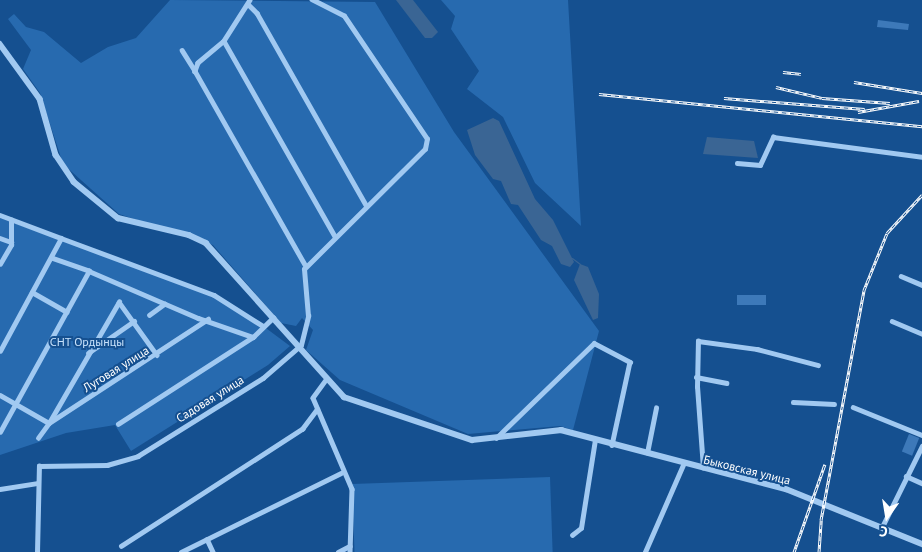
<!DOCTYPE html>
<html>
<head>
<meta charset="utf-8">
<style>
	body { margin:0 }
	#map { position:relative; width:922px; height:552px; overflow:hidden; background:#155090; font-family:"PT Sans",sans-serif }
	div>[style] { position:absolute }
	[style*='--x'] { left:calc(var(--x)*1px); top:calc(var(--y)*1px); width:calc(var(--w)*1px); rotate:calc(var(--a)*1deg) }
	.green>* { inset:0; background:#276aaf; transform-origin:0 0 }
	.water>* { inset:0; background:#3a6594 }
	.stream>* { height:1px; margin:-0.5px; padding:0 0.5px; transform-origin:0.5px; border-radius:0.5px; background:#3a6594 }
	.building>* { inset:0; background:#3d79b9; transform-origin:0 0 }
	.minor>* { height:4.5px; margin:-2.25px; padding:0 2.25px; transform-origin:2.25px; border-radius:2.25px; background:#a1c9f1 }
	.tertiary>* { height:5.5px; margin:-2.75px; padding:0 2.75px; transform-origin:2.75px; border-radius:2.75px; background:#a1c9f1 }
	.rail>* { height:3px; margin-top:-1.5px; transform-origin:0; background:repeating-linear-gradient(90deg,#155090 0 4px,#fff 0 8px); box-sizing:border-box; border-block:1px solid #fff }
	span { translate:-50% -50%; white-space:nowrap; text-align:center; line-height:1.15; -webkit-text-stroke:4px #155090; paint-order:stroke }
	.park-label { font-size:12px; color:#c8e2fc }
	.street-label { font-size:12px; color:#fff }
	.north { position:absolute; left:862px; top:492px; width:50px; height:50px; -webkit-text-stroke:4px #155090; paint-order:stroke; rotate:193deg; font-size:14px; font-weight:700; line-height:20px; text-align:center; color:#fff }
	.north::after { content:''; display:block; margin:auto; width:18px; height:22px; background:#fff; clip-path:polygon(50% 0,100% 100%,50% 72%,0 100%) }
</style>
</head>
<body>
<div id="map">
	<div class="green">
		<i style="clip-path:polygon(170px 0,375px 2px,454px 132px,599px 331px,573px 430px,560px 426px,468px 434px,340px 380px,306px 350px,313px 330px,302px 318px,296px 326px,281px 323px,213px 245px,119px 214px,63px 164px,40px 93px,23px 69px,31px 50px,8px 19px,14px 14px,26px 27px,44px 32px,81px 63px,108px 47px,136px 38px)"></i>
		<i style="clip-path:polygon(441px 0,568px 0,581px 226px,535px 183px,503px 117px,467px 89px,479px 71px,451px 29px,455px 16px)"></i>
		<i style="clip-path:polygon(0 218px,205px 292px,247px 314px,290px 346px,268px 365px,131px 451px,115px 425px,66px 433px,0 455px)"></i>
		<i style="left:550px;top:477px;width:75px;height:198px;rotate:88deg"></i>
	</div>
	<div class="water">
		<i style="clip-path:polygon(396px 0,413px 0,438px 32px,432px 38px,425px 38px)"></i>
		<i style="clip-path:polygon(493px 118px,499px 121px,535px 199px,553px 220px,574px 262px,570px 267px,561px 264px,552px 246px,541px 240px,518px 205px,511px 204px,501px 181px,493px 179px,475px 155px,467px 130px)"></i>
		<i style="clip-path:polygon(707px 137px,754px 141px,758px 158px,703px 154px)"></i>
		<i style="clip-path:polygon(580px 264px,588px 267px,599px 294px,598px 318px,593px 320px,574px 280px)"></i>
	</div>
	<div class="stream">
		<i style="--x:572;--y:258;--w:10;--a:37"></i>
	</div>
	<div class="building">
		<i style="clip-path:polygon(878px 20px,909px 24px,908px 30px,877px 27px)"></i>
		<i style="left:737px;top:295px;width:29px;height:10px"></i>
		<i style="left:909px;top:434px;width:11px;height:19px;rotate:22deg"></i>
	</div>
	<div class="minor">
		<i style="--x:250;--y:0;--w:49;--a:122.4"></i>
		<i style="--x:224;--y:41;--w:34;--a:140"></i>
		<i style="--x:198;--y:63;--w:9;--a:111"></i>
		<i style="--x:195;--y:71;--w:224;--a:60.4"></i>
		<i style="--x:248;--y:4;--w:13;--a:45"></i>
		<i style="--x:257;--y:13;--w:221;--a:60.4"></i>
		<i style="--x:224;--y:41;--w:224;--a:60.4"></i>
		<i style="--x:182;--y:50;--w:25;--a:58"></i>
		<i style="--x:737;--y:163;--w:23;--a:5"></i>
		<i style="--x:760;--y:165;--w:31;--a:-65"></i>
		<i style="--x:773;--y:137;--w:150;--a:7.6"></i>
		<i style="--x:0;--y:215;--w:65;--a:20.7"></i>
		<i style="--x:0;--y:238;--w:12;--a:20"></i>
		<i style="--x:0;--y:264;--w:22;--a:-60"></i>
		<i style="--x:11;--y:245;--w:25;--a:-90"></i>
		<i style="--x:89;--y:271;--w:119;--a:23.3"></i>
		<i style="--x:198;--y:318;--w:58;--a:19.1"></i>
		<i style="--x:253;--y:337;--w:28;--a:-44"></i>
		<i style="--x:901;--y:276;--w:23;--a:23"></i>
		<i style="--x:32;--y:292;--w:40;--a:29.7"></i>
		<i style="--x:149;--y:315;--w:19;--a:-36"></i>
		<i style="--x:892;--y:321;--w:33;--a:23"></i>
		<i style="--x:0;--y:351;--w:128;--a:-61.6"></i>
		<i style="--x:61;--y:238;--w:163;--a:20.4"></i>
		<i style="--x:214;--y:295;--w:58;--a:32.3"></i>
		<i style="--x:88;--y:353;--w:56;--a:-34.8"></i>
		<i style="--x:696;--y:377;--w:31;--a:11"></i>
		<i style="--x:326;--y:380;--w:22;--a:126"></i>
		<i style="--x:313;--y:398;--w:99;--a:66.8"></i>
		<i style="--x:352;--y:489;--w:63;--a:91.8"></i>
		<i style="--x:0;--y:395;--w:56;--a:29.7"></i>
		<i style="--x:49;--y:423;--w:140;--a:-60"></i>
		<i style="--x:119;--y:302;--w:65;--a:54.4"></i>
		<i style="--x:793;--y:402;--w:41;--a:2.8"></i>
		<i style="--x:853;--y:407;--w:74;--a:22.1"></i>
		<i style="--x:118;--y:424;--w:161;--a:-32.8"></i>
		<i style="--x:0;--y:432;--w:184;--a:-61.1"></i>
		<i style="--x:89;--y:271;--w:39;--a:-161"></i>
		<i style="--x:38;--y:438;--w:19;--a:-54"></i>
		<i style="--x:49;--y:423;--w:190;--a:-33.2"></i>
		<i style="--x:496;--y:438;--w:136;--a:-44.1"></i>
		<i style="--x:594;--y:343;--w:41;--a:27.8"></i>
		<i style="--x:630;--y:362;--w:85;--a:102.2"></i>
		<i style="--x:647;--y:453;--w:46;--a:-78.7"></i>
		<i style="--x:703;--y:468;--w:81;--a:-94.2"></i>
		<i style="--x:697;--y:387;--w:46;--a:-88.8"></i>
		<i style="--x:698;--y:341;--w:60;--a:7.7"></i>
		<i style="--x:757;--y:349;--w:63;--a:14.7"></i>
		<i style="--x:906;--y:476;--w:17;--a:24"></i>
		<i style="--x:0;--y:489;--w:37;--a:-9"></i>
		<i style="--x:882;--y:527;--w:90;--a:-63.7"></i>
		<i style="--x:572;--y:535;--w:11;--a:-38"></i>
		<i style="--x:581;--y:528;--w:89;--a:-81"></i>
		<i style="--x:207;--y:539;--w:14;--a:65"></i>
		<i style="--x:121;--y:546;--w:216;--a:-32.9"></i>
		<i style="--x:302;--y:429;--w:25;--a:-53"></i>
		<i style="--x:37;--y:552;--w:86;--a:-88.7"></i>
		<i style="--x:39;--y:466;--w:68;--a:-0.8"></i>
		<i style="--x:107;--y:465;--w:32;--a:-16"></i>
		<i style="--x:138;--y:456;--w:147;--a:-32"></i>
		<i style="--x:263;--y:378;--w:50;--a:-41"></i>
		<i style="--x:301;--y:345;--w:30;--a:-76"></i>
		<i style="--x:308;--y:316;--w:47;--a:-94.9"></i>
		<i style="--x:304;--y:269;--w:170;--a:-44.8"></i>
		<i style="--x:425;--y:149;--w:10;--a:-79"></i>
		<i style="--x:427;--y:139;--w:148;--a:-124"></i>
		<i style="--x:344;--y:16;--w:36;--a:-153"></i>
		<i style="--x:181;--y:552;--w:178;--a:-26.3"></i>
		<i style="--x:338;--y:552;--w:13;--a:-27"></i>
		<i style="--x:645;--y:552;--w:95;--a:-66.4"></i>
	</div>
	<div class="tertiary">
		<i style="--x:0;--y:44;--w:68;--a:54"></i>
		<i style="--x:40;--y:99;--w:58;--a:74.1"></i>
		<i style="--x:56;--y:155;--w:32;--a:56"></i>
		<i style="--x:74;--y:182;--w:57;--a:39.3"></i>
		<i style="--x:118;--y:218;--w:73;--a:13.5"></i>
		<i style="--x:189;--y:235;--w:19;--a:25"></i>
		<i style="--x:206;--y:243;--w:207;--a:48.1"></i>
		<i style="--x:344;--y:397;--w:135;--a:18.6"></i>
		<i style="--x:472;--y:440;--w:90;--a:-6.4"></i>
		<i style="--x:561;--y:430;--w:233;--a:14.7"></i>
		<i style="--x:786;--y:489;--w:147;--a:22"></i>
	</div>
	<div class="rail">
		<i style="--x:783;--y:72;--w:18;--a:6"></i>
		<i style="--x:854;--y:82;--w:69;--a:9.2"></i>
		<i style="--x:776;--y:87;--w:47;--a:13.4"></i>
		<i style="--x:822;--y:98;--w:68;--a:4.2"></i>
		<i style="--x:599;--y:94;--w:325;--a:5.7"></i>
		<i style="--x:724;--y:98;--w:141;--a:4.5"></i>
		<i style="--x:858;--y:112;--w:62;--a:-10.2"></i>
		<i style="--x:794;--y:552;--w:93;--a:-70.6"></i>
		<i style="--x:819;--y:552;--w:32;--a:-86"></i>
		<i style="--x:821;--y:520;--w:234;--a:-79.4"></i>
		<i style="--x:864;--y:290;--w:61;--a:-68"></i>
		<i style="--x:887;--y:233;--w:52;--a:-47.4"></i>
	</div>
	<div class="park-label">
		<span style="left:87px;top:342px">СНТ Ордынцы</span>
	</div>
	<div class="street-label">
		<span style="left:116px;top:369px;rotate:-32deg">Луговая улица</span>
		<span style="left:210px;top:399px;rotate:-32deg">Садовая улица</span>
		<span style="left:747px;top:470px;rotate:14deg">Быковская улица</span>
	</div>
	<div class="north">С</div>
</div>
</body>
</html>
